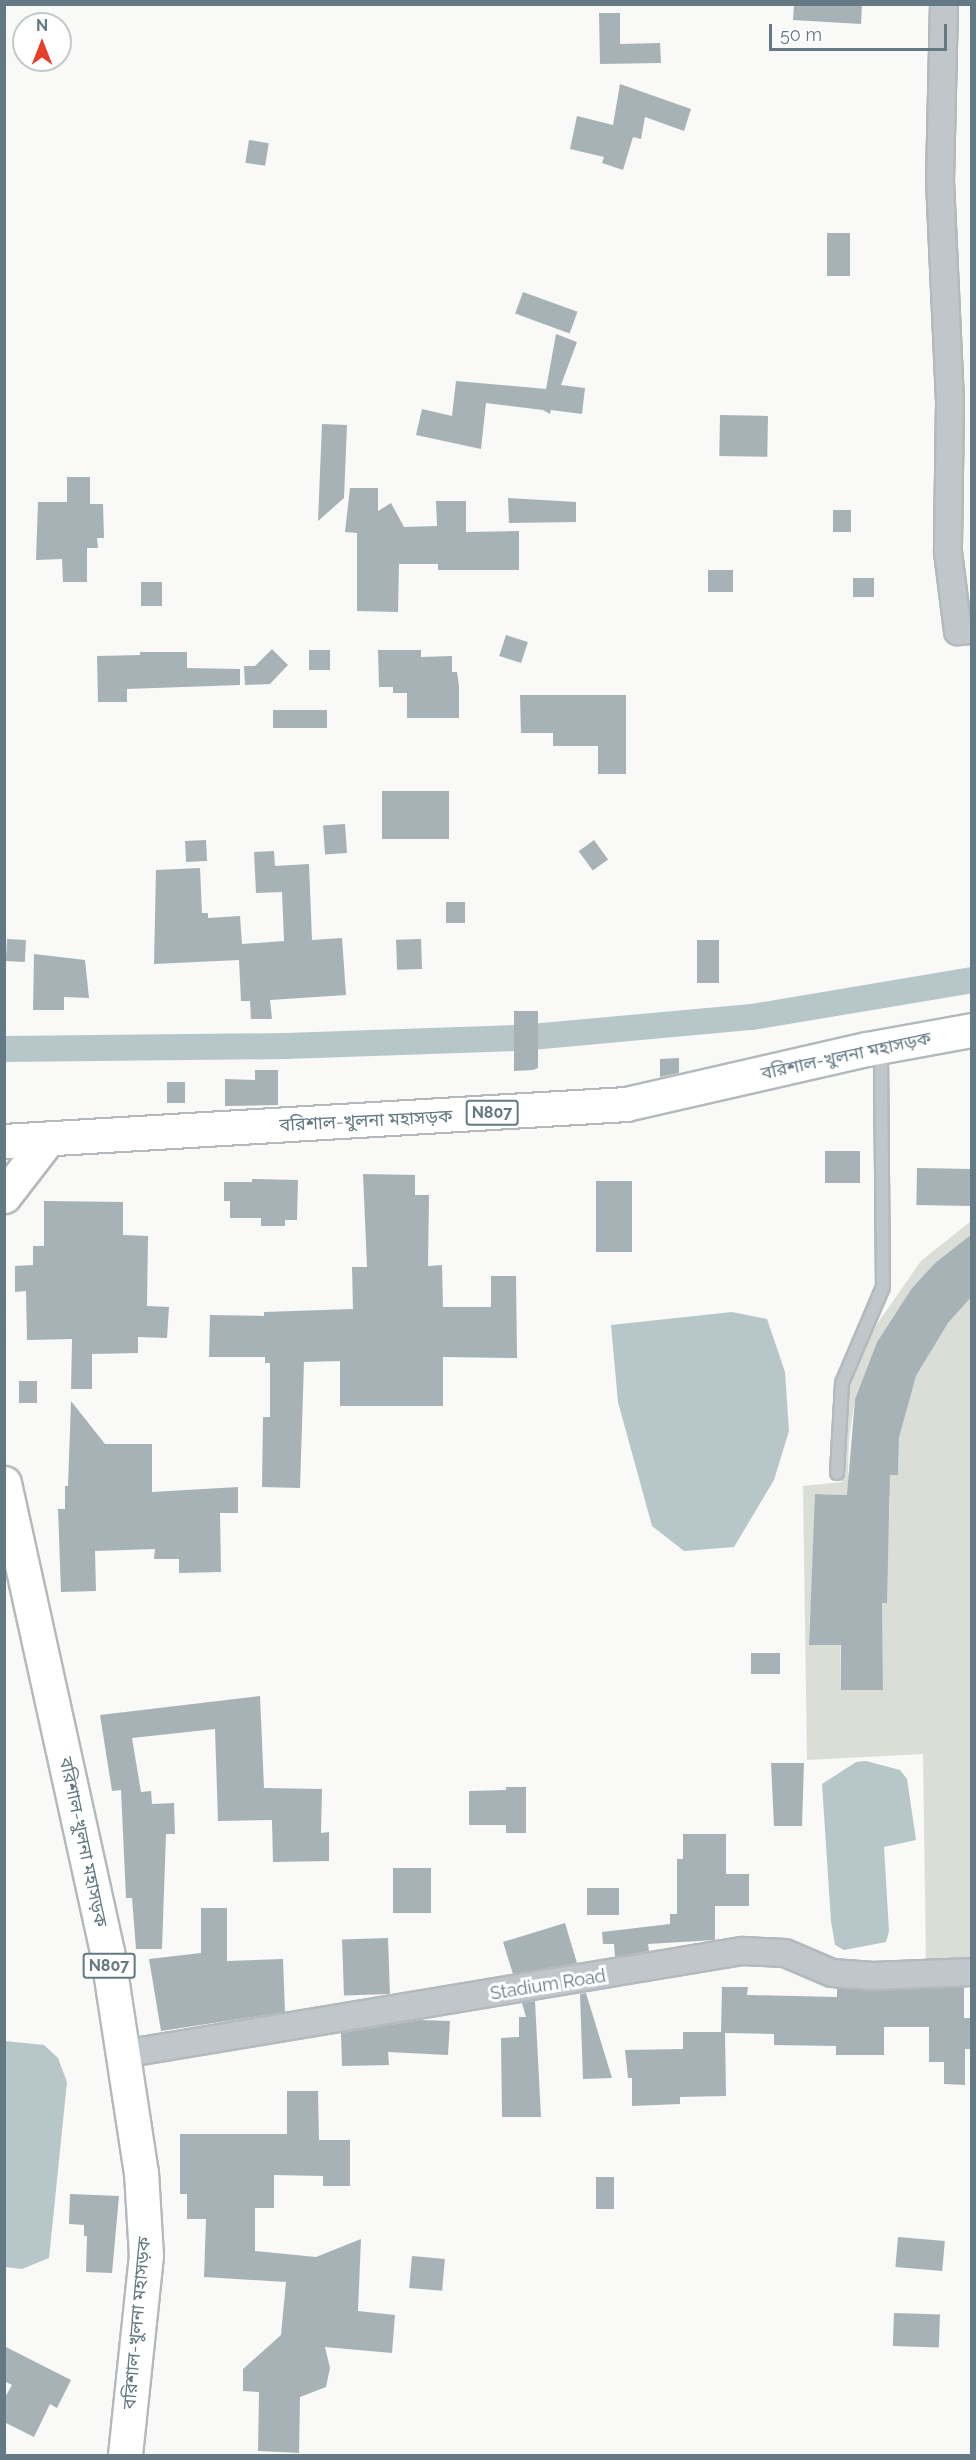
<!DOCTYPE html>
<html>
<head>
<meta charset="utf-8">
<style>
	body { margin:0 }
	#map { position:relative; width:976px; height:2460px; overflow:hidden; background:#f9f9f7; font-family:Raleway,"Noto Sans Bengali",sans-serif }
	div>[style] { position:absolute }
	[style*='--x'] { left:calc(var(--x)*1px); top:calc(var(--y)*1px); width:calc(var(--w)*1px); rotate:calc(var(--a)*1deg) }
	.green>* { inset:0; background:#daded6 }
	.water>* { inset:0; background:#b7c6c8 }
	.canal>* { height:26px; margin:-13px; padding:0 13px; transform-origin:13px; border-radius:13px; background:#b7c6c8 }
	.building>* { inset:0; background:#a7b2b7; transform-origin:0 0 }
	.roads { filter:drop-shadow(2px 0 #b3b9bc) drop-shadow(-2px 0 #b3b9bc) drop-shadow(0 2px #b3b9bc) drop-shadow(0 -2px #b3b9bc) }
	.service>* { height:12px; margin:-6px; padding:0 6px; transform-origin:6px; border-radius:6px; background:#c0c6c9 }
	.minor>* { height:26px; margin:-13px; padding:0 13px; transform-origin:13px; border-radius:13px; background:#c0c6c9 }
	.trunk>* { height:33px; margin:-16.5px; padding:0 16.5px; transform-origin:16.5px; border-radius:16.5px; background:#fff }
	span { translate:-50% -50%; white-space:nowrap; text-align:center; line-height:1.15; -webkit-text-stroke:6px #fff; paint-order:stroke }
	.shield-label span { padding:2px 4px; background:#fff; border:2px solid; border-radius:4px; -webkit-text-stroke-width:0 }
	.shield-label { font-size:16px; color:#647983; font-weight:700 }
	.street-label { font-size:18px; color:#647983 }
	.frame { position:absolute; inset:0; border:6px solid #647983; pointer-events:none }
	.north { position:absolute; left:12px; top:12px; width:60px; height:60px; box-sizing:border-box; background:#fff; border:2px solid #c1c9cd; border-radius:50%; rotate:0deg; font-size:16px; font-weight:700; line-height:24px; text-align:center; color:#647983 }
	.north::after { content:''; display:block; margin:auto; width:21px; height:27px; background:#e73e2a; clip-path:polygon(50% 0,100% 100%,50% 72%,0 100%) }
	.scale { position:absolute; left:769px; top:24px; width:178px; height:27px; box-sizing:border-box; border:3px solid #647983; border-top:0; padding-left:8px; font-size:18px; line-height:21px; white-space:nowrap; color:#647983; -webkit-text-stroke:4px #fff; paint-order:stroke }
</style>
</head>
<body>
<div id="map">
	<div class="green">
		<i style="clip-path:polygon(evenodd,971px 1221px,971px 1235px,935px 1263px,912px 1288px,877px 1342px,855px 1399px,849px 1440px,848px 1474px,898px 1475px,899px 1438px,916px 1376px,948px 1323px,971px 1296px,971px 1962px,926px 1964px,923px 1754px,807px 1760px,803px 1486px,842px 1482px,847px 1389px,877px 1324px,921px 1261px,971px 1221px,815px 1494px,890px 1496px,886px 1603px,815px 1494px,971px 1221px,810px 1607px,834px 1607px,809px 1644px,810px 1607px,971px 1221px,882px 1621px,883px 1690px,841px 1690px,840px 1622px,882px 1621px)"></i>
	</div>
	<div class="water">
		<i style="clip-path:polygon(732px 1312px,767px 1319px,785px 1372px,789px 1431px,774px 1480px,734px 1547px,684px 1551px,652px 1526px,618px 1402px,611px 1325px)"></i>
		<i style="clip-path:polygon(866px 1761px,900px 1770px,907px 1779px,916px 1840px,884px 1847px,889px 1931px,886px 1942px,844px 1950px,835px 1945px,831px 1921px,822px 1784px,856px 1762px)"></i>
		<i style="clip-path:polygon(5px 2041px,44px 2045px,58px 2058px,67px 2082px,49px 2258px,22px 2269px,5px 2267px)"></i>
	</div>
	<div class="canal">
		<i style="--x:4;--y:1049;--w:282;--a:-0.6"></i>
		<i style="--x:286;--y:1046;--w:234;--a:-2"></i>
		<i style="--x:520;--y:1038;--w:233;--a:-5.2"></i>
		<i style="--x:752;--y:1017;--w:223;--a:-9.5"></i>
	</div>
	<div class="building">
		<i style="clip-path:polygon(794px 4px,862px 4px,861px 24px,793px 20px)"></i>
		<i style="clip-path:polygon(599px 13px,620px 13px,620px 44px,660px 43px,661px 63px,600px 64px)"></i>
		<i style="clip-path:polygon(620px 84px,691px 109px,684px 131px,645px 117px,641px 139px,633px 137px,623px 170px,602px 163px,604px 157px,570px 149px,577px 116px,613px 125px)"></i>
		<i style="left:249px;top:140px;width:20px;height:23px;rotate:9deg"></i>
		<i style="left:827px;top:233px;width:23px;height:43px"></i>
		<i style="left:523px;top:292px;width:58px;height:23px;rotate:20deg"></i>
		<i style="clip-path:polygon(556px 334px,577px 342px,561px 385px,585px 388px,582px 414px,551px 410px,550px 414px,543px 410px,486px 403px,481px 449px,416px 435px,422px 409px,452px 416px,456px 381px,546px 389px)"></i>
		<i style="left:720px;top:415px;width:48px;height:41px;rotate:1deg"></i>
		<i style="clip-path:polygon(322px 424px,347px 425px,344px 498px,318px 521px)"></i>
		<i style="clip-path:polygon(67px 477px,90px 477px,90px 504px,103px 504px,104px 538px,97px 538px,98px 548px,87px 548px,87px 582px,63px 582px,62px 559px,36px 560px,38px 502px,67px 502px)"></i>
		<i style="clip-path:polygon(350px 488px,378px 488px,378px 511px,391px 503px,404px 527px,437px 526px,436px 501px,466px 501px,466px 532px,519px 531px,519px 570px,438px 570px,438px 564px,399px 564px,398px 612px,357px 611px,357px 533px,345px 532px)"></i>
		<i style="clip-path:polygon(508px 498px,576px 502px,576px 522px,509px 523px)"></i>
		<i style="left:833px;top:510px;width:18px;height:22px"></i>
		<i style="left:708px;top:570px;width:25px;height:22px"></i>
		<i style="left:853px;top:578px;width:21px;height:19px"></i>
		<i style="left:141px;top:582px;width:21px;height:24px"></i>
		<i style="left:506px;top:635px;width:23px;height:22px;rotate:18deg"></i>
		<i style="clip-path:polygon(272px 649px,288px 665px,270px 684px,245px 685px,244px 666px,255px 666px)"></i>
		<i style="left:309px;top:650px;width:21px;height:20px"></i>
		<i style="clip-path:polygon(378px 650px,421px 650px,421px 657px,452px 656px,452px 672px,457px 672px,459px 686px,459px 718px,407px 718px,407px 693px,393px 693px,393px 687px,379px 687px)"></i>
		<i style="clip-path:polygon(140px 652px,187px 652px,187px 668px,240px 669px,240px 685px,127px 689px,127px 702px,98px 702px,97px 656px,140px 655px)"></i>
		<i style="clip-path:polygon(520px 695px,626px 695px,626px 774px,598px 774px,598px 746px,553px 746px,553px 733px,521px 733px)"></i>
		<i style="left:273px;top:710px;width:54px;height:18px"></i>
		<i style="left:382px;top:791px;width:67px;height:48px"></i>
		<i style="left:345px;top:824px;width:29px;height:22px;rotate:86deg"></i>
		<i style="left:206px;top:840px;width:21px;height:21px;rotate:87deg"></i>
		<i style="left:594px;top:840px;width:24px;height:19px;rotate:54deg"></i>
		<i style="clip-path:polygon(274px 851px,275px 866px,309px 864px,312px 940px,342px 938px,346px 995px,270px 1000px,272px 1019px,251px 1019px,250px 1001px,241px 1001px,239px 960px,154px 964px,156px 870px,200px 868px,202px 913px,208px 913px,208px 918px,240px 916px,242px 944px,284px 941px,282px 892px,256px 893px,254px 852px)"></i>
		<i style="left:446px;top:902px;width:19px;height:21px"></i>
		<i style="left:7px;top:939px;width:19px;height:22px;rotate:3deg"></i>
		<i style="left:421px;top:939px;width:30px;height:25px;rotate:88deg"></i>
		<i style="left:697px;top:940px;width:22px;height:43px"></i>
		<i style="clip-path:polygon(34px 954px,85px 960px,89px 998px,64px 997px,64px 1010px,33px 1010px)"></i>
		<i style="clip-path:polygon(514px 1011px,538px 1011px,538px 1068px,533px 1070px,514px 1071px)"></i>
		<i style="clip-path:polygon(679px 1058px,679px 1073px,660px 1077px,660px 1059px)"></i>
		<i style="clip-path:polygon(255px 1070px,278px 1070px,278px 1105px,225px 1106px,225px 1079px,255px 1080px)"></i>
		<i style="left:167px;top:1082px;width:18px;height:21px"></i>
		<i style="left:825px;top:1151px;width:35px;height:32px"></i>
		<i style="left:917px;top:1168px;width:55px;height:37px;rotate:1deg"></i>
		<i style="clip-path:polygon(363px 1174px,415px 1175px,415px 1195px,429px 1195px,428px 1266px,442px 1265px,443px 1307px,491px 1307px,491px 1276px,516px 1276px,517px 1358px,443px 1357px,443px 1406px,340px 1406px,340px 1361px,304px 1362px,300px 1488px,262px 1487px,263px 1417px,270px 1417px,270px 1363px,265px 1363px,265px 1357px,209px 1357px,210px 1315px,264px 1316px,264px 1312px,353px 1309px,352px 1267px,367px 1267px)"></i>
		<i style="clip-path:polygon(252px 1179px,298px 1180px,297px 1220px,285px 1220px,285px 1226px,261px 1226px,261px 1218px,230px 1218px,230px 1201px,224px 1201px,224px 1182px,252px 1182px)"></i>
		<i style="left:596px;top:1181px;width:36px;height:71px"></i>
		<i style="clip-path:polygon(44px 1201px,123px 1202px,123px 1235px,148px 1236px,147px 1306px,169px 1307px,167px 1338px,138px 1337px,138px 1353px,92px 1354px,92px 1389px,71px 1389px,72px 1339px,27px 1340px,26px 1291px,15px 1292px,15px 1266px,33px 1265px,33px 1246px,44px 1246px)"></i>
		<i style="clip-path:polygon(972px 1234px,972px 1296px,948px 1323px,916px 1376px,899px 1438px,898px 1475px,890px 1475px,887px 1603px,882px 1603px,883px 1690px,841px 1690px,841px 1645px,809px 1645px,815px 1494px,847px 1495px,855px 1399px,877px 1342px,912px 1288px,935px 1263px)"></i>
		<i style="left:19px;top:1381px;width:18px;height:22px"></i>
		<i style="clip-path:polygon(71px 1401px,105px 1444px,152px 1444px,152px 1492px,238px 1487px,238px 1513px,220px 1513px,221px 1572px,179px 1573px,179px 1559px,154px 1559px,155px 1549px,95px 1551px,96px 1591px,61px 1592px,58px 1509px,65px 1509px,65px 1486px,68px 1486px)"></i>
		<i style="left:751px;top:1653px;width:29px;height:21px"></i>
		<i style="clip-path:polygon(260px 1696px,264px 1788px,322px 1789px,321px 1833px,329px 1832px,329px 1861px,273px 1862px,272px 1820px,218px 1821px,215px 1729px,132px 1738px,141px 1792px,151px 1791px,152px 1804px,174px 1803px,175px 1834px,166px 1834px,162px 1949px,136px 1949px,132px 1898px,126px 1898px,121px 1790px,112px 1791px,100px 1715px)"></i>
		<i style="clip-path:polygon(771px 1763px,804px 1763px,802px 1826px,774px 1826px)"></i>
		<i style="clip-path:polygon(506px 1787px,526px 1787px,526px 1833px,506px 1833px,506px 1825px,469px 1825px,469px 1791px,506px 1790px)"></i>
		<i style="clip-path:polygon(683px 1834px,726px 1834px,726px 1874px,749px 1874px,749px 1906px,715px 1906px,715px 1940px,648px 1944px,649px 1951px,615px 1957px,614px 1944px,603px 1944px,602px 1932px,670px 1924px,670px 1914px,677px 1914px,677px 1859px,683px 1859px)"></i>
		<i style="left:393px;top:1868px;width:38px;height:45px"></i>
		<i style="left:587px;top:1888px;width:32px;height:27px"></i>
		<i style="clip-path:polygon(201px 1908px,227px 1908px,227px 1961px,283px 1959px,285px 2012px,161px 2031px,149px 1959px,201px 1953px)"></i>
		<i style="clip-path:polygon(565px 1923px,577px 1963px,513px 1974px,503px 1942px)"></i>
		<i style="left:388px;top:1938px;width:56px;height:46px;rotate:88deg"></i>
		<i style="clip-path:polygon(722px 1987px,748px 1987px,747px 1995px,837px 1997px,837px 1988px,964px 1987px,964px 2018px,972px 2018px,972px 2049px,965px 2049px,965px 2085px,944px 2084px,944px 2062px,929px 2062px,929px 2027px,884px 2027px,884px 2055px,836px 2055px,836px 2046px,774px 2045px,774px 2034px,725px 2033px,726px 2096px,680px 2097px,680px 2104px,632px 2106px,632px 2078px,628px 2078px,625px 2050px,683px 2049px,683px 2032px,721px 2032px)"></i>
		<i style="clip-path:polygon(586px 1993px,612px 2078px,583px 2079px,580px 1994px)"></i>
		<i style="clip-path:polygon(535px 2001px,541px 2117px,502px 2117px,501px 2038px,519px 2037px,519px 2017px,526px 2017px,522px 2003px)"></i>
		<i style="clip-path:polygon(420px 2020px,450px 2021px,448px 2055px,388px 2052px,389px 2065px,342px 2066px,341px 2033px)"></i>
		<i style="clip-path:polygon(287px 2091px,318px 2091px,319px 2140px,350px 2140px,350px 2186px,323px 2186px,323px 2176px,274px 2175px,274px 2208px,255px 2208px,255px 2251px,316px 2257px,361px 2239px,358px 2311px,395px 2315px,392px 2353px,325px 2347px,330px 2368px,326px 2387px,300px 2397px,299px 2453px,258px 2451px,259px 2392px,243px 2391px,243px 2369px,281px 2335px,286px 2282px,204px 2277px,206px 2219px,187px 2219px,187px 2194px,180px 2194px,180px 2134px,287px 2134px)"></i>
		<i style="left:596px;top:2177px;width:18px;height:32px"></i>
		<i style="clip-path:polygon(70px 2194px,119px 2196px,112px 2273px,86px 2272px,87px 2236px,84px 2236px,84px 2225px,69px 2224px)"></i>
		<i style="left:898px;top:2237px;width:47px;height:30px;rotate:5deg"></i>
		<i style="left:412px;top:2256px;width:33px;height:32px;rotate:5deg"></i>
		<i style="left:894px;top:2313px;width:46px;height:33px;rotate:2deg"></i>
		<i style="clip-path:polygon(4px 2346px,71px 2380px,57px 2408px,50px 2404px,34px 2437px,4px 2422px,4px 2399px,12px 2385px,4px 2381px)"></i>
	</div>
	<div class="roads">
		<div class="service">
			<i style="--x:837;--y:1473;--w:90;--a:-86.8"></i>
			<i style="--x:842;--y:1383;--w:104;--a:-66.9"></i>
			<i style="--x:883;--y:1287;--w:239;--a:-90.5"></i>
		</div>
		<div class="minor">
			<i style="--x:944;--y:4;--w:177;--a:91.3"></i>
			<i style="--x:940;--y:181;--w:221;--a:87.4"></i>
			<i style="--x:950;--y:402;--w:150;--a:90.8"></i>
			<i style="--x:948;--y:552;--w:80;--a:82.8"></i>
			<i style="--x:958;--y:631;--w:14;--a:-4"></i>
			<i style="--x:123;--y:2054;--w:628;--a:-9.45"></i>
			<i style="--x:742;--y:1951;--w:43;--a:2.7"></i>
			<i style="--x:785;--y:1953;--w:51;--a:23.1"></i>
			<i style="--x:832;--y:1973;--w:41;--a:4.2"></i>
			<i style="--x:873;--y:1976;--w:99;--a:-2.3"></i>
		</div>
		<div class="trunk">
			<i style="--x:4;--y:1141;--w:623;--a:-3.4"></i>
			<i style="--x:626;--y:1104;--w:247;--a:-12.9"></i>
			<i style="--x:867;--y:1049;--w:107;--a:-10.3"></i>
			<i style="--x:4;--y:1196;--w:72;--a:-52.3"></i>
			<i style="--x:4;--y:1483;--w:479;--a:77.6"></i>
			<i style="--x:107;--y:1951;--w:224;--a:81.3"></i>
			<i style="--x:141;--y:2172;--w:83;--a:86.6"></i>
			<i style="--x:146;--y:2255;--w:202;--a:96"></i>
		</div>
	</div>
	<div class="shield-label">
		<span style="left:492px;top:1113px">N807</span>
		<span style="left:109px;top:1966px">N807</span>
	</div>
	<div class="street-label">
		<span style="left:846px;top:1056px;rotate:-12deg">বরিশাল-খুলনা মহাসড়ক</span>
		<span style="left:366px;top:1121px;rotate:-3deg">বরিশাল-খুলনা মহাসড়ক</span>
		<span style="left:83px;top:1842px;rotate:78deg">বরিশাল-খুলনা মহাসড়ক</span>
		<span style="left:548px;top:1985px;rotate:-9deg">Stadium Road</span>
		<span style="left:137px;top:2323px;rotate:-85deg">বরিশাল-খুলনা মহাসড়ক</span>
	</div>
	<div class="frame"></div>
	<div class="north">N</div>
	<div class="scale">50 m</div>
</div>
</body>
</html>
